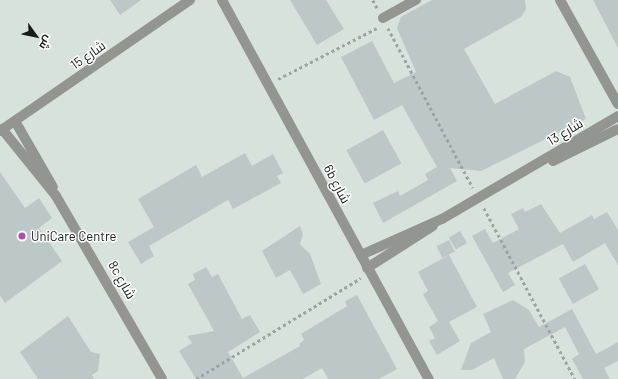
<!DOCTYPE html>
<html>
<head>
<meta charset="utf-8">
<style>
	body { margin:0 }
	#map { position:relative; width:618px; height:379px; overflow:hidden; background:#d8e2dc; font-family:Barlow,Cairo,sans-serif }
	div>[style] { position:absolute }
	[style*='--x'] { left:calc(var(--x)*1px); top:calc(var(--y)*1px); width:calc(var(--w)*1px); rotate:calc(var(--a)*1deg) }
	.building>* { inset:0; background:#bcc8c8; transform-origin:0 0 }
	.path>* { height:2.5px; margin-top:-1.25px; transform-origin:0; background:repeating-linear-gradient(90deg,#9ca49f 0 3px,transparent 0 6px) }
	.minor>* { height:10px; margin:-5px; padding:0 5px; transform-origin:5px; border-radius:5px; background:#939591 }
	.dots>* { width:11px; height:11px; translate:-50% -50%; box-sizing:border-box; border:2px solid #fff; border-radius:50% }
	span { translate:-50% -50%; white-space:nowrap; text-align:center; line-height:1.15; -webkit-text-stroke:3px #fff; paint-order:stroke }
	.street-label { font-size:13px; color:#161a18 }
	.poi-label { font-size:13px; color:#161a18 }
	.left { translate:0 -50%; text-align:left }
	.north { position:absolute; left:16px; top:16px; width:40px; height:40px; -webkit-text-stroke:3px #fff; paint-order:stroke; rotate:123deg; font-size:11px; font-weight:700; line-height:16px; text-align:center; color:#161a18 }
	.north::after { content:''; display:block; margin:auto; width:14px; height:18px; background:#161a18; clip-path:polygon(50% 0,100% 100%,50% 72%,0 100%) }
</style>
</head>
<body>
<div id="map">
	<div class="building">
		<i style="clip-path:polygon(110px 0,141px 0,120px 15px)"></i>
		<i style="clip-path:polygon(290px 0,326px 0,344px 29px,317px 45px)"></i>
		<i style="clip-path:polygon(432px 0,525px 0,526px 9px,521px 17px,464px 49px,495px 104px,556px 71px,570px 77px,586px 119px,481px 171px,450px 168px,457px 181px,383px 223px,373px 203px,398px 191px,400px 196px,428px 180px,425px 174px,437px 167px,402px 105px,374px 120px,341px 57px,372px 41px,394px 83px,416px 72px,397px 28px,401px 17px)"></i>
		<i style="clip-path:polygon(593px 0,618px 0,618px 48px)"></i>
		<i style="left:383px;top:130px;width:38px;height:42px;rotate:61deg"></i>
		<i style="clip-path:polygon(245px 153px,252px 166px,273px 154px,283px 173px,277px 176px,281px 183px,233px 209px,228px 200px,149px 246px,154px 256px,141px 264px,128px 242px,154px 227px,138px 199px,196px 165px,202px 177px)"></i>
		<i style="clip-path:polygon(0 172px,25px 208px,39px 198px,52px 218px,39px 228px,62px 261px,5px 303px,0 295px)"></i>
		<i style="clip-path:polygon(541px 204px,560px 233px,592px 215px,594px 219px,607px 212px,618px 230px,618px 265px,605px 243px,573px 262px,563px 244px,508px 273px,515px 285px,503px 292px,472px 236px,485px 229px,493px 243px,519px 229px,511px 214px,523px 208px,525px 212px)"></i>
		<i style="clip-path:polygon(300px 226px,303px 234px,300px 244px,310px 254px,321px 284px,303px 294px,290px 270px,276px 278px,262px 251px)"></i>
		<i style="left:460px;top:231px;width:14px;height:13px;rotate:60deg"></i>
		<i style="left:449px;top:240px;width:13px;height:14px;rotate:63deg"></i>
		<i style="clip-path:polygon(449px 255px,477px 307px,449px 322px,460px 341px,437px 355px,429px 341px,435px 338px,429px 327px,438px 321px,423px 294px,428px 291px,418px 272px)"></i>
		<i style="left:585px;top:264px;width:29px;height:30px;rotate:61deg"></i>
		<i style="clip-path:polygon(206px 267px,212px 277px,218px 274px,242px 319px,250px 315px,260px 332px,228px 352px,243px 378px,300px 346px,299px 344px,304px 340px,301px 334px,347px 306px,345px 301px,357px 295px,397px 369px,379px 379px,328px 379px,322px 368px,303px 379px,196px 379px,179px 351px,192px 343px,187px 336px,214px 331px,188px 284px,195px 280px,193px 274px)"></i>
		<i style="clip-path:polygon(513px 300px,529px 310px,539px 327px,572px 309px,596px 354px,618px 342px,618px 361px,604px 368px,610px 379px,583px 379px,572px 359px,579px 354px,565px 327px,524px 349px,525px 362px,515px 379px,503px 379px,494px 358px,472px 370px,461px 370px,471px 343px,491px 332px,483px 314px)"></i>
		<i style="clip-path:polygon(68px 316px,91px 352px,100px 354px,98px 371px,92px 375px,94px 379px,38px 379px,20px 352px)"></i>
	</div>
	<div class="path">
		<i style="--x:373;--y:0;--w:9;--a:63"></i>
		<i style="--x:388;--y:28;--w:181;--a:62"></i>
		<i style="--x:278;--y:79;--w:111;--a:-27.3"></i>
		<i style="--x:484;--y:208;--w:194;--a:62"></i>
		<i style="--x:196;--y:379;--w:193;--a:-31.5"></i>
	</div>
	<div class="minor">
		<i style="--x:222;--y:0;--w:432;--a:61.4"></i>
		<i style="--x:560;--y:0;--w:119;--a:60.9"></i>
		<i style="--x:383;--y:18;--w:38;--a:-29"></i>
		<i style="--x:15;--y:121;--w:76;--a:60.1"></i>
		<i style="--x:2;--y:129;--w:86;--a:51.1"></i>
		<i style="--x:56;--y:196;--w:211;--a:59.9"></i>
		<i style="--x:0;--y:131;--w:231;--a:-34.6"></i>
		<i style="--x:553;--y:161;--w:72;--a:-26.2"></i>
		<i style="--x:361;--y:255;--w:89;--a:-24"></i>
		<i style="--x:442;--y:219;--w:204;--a:-30.3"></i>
		<i style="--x:367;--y:268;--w:78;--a:-32.5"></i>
	</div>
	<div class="dots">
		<i style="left:22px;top:236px;background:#b04aaf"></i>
	</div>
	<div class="street-label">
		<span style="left:88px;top:55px;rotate:-35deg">شارع 15</span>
		<span style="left:565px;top:132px;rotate:-31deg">شارع 13</span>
		<span style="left:337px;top:184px;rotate:62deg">6b شارع</span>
		<span style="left:122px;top:280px;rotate:60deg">8c شارع</span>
	</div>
	<div class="poi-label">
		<span class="left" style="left:31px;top:236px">UniCare Centre</span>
	</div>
	<div class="north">ش</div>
</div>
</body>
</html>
